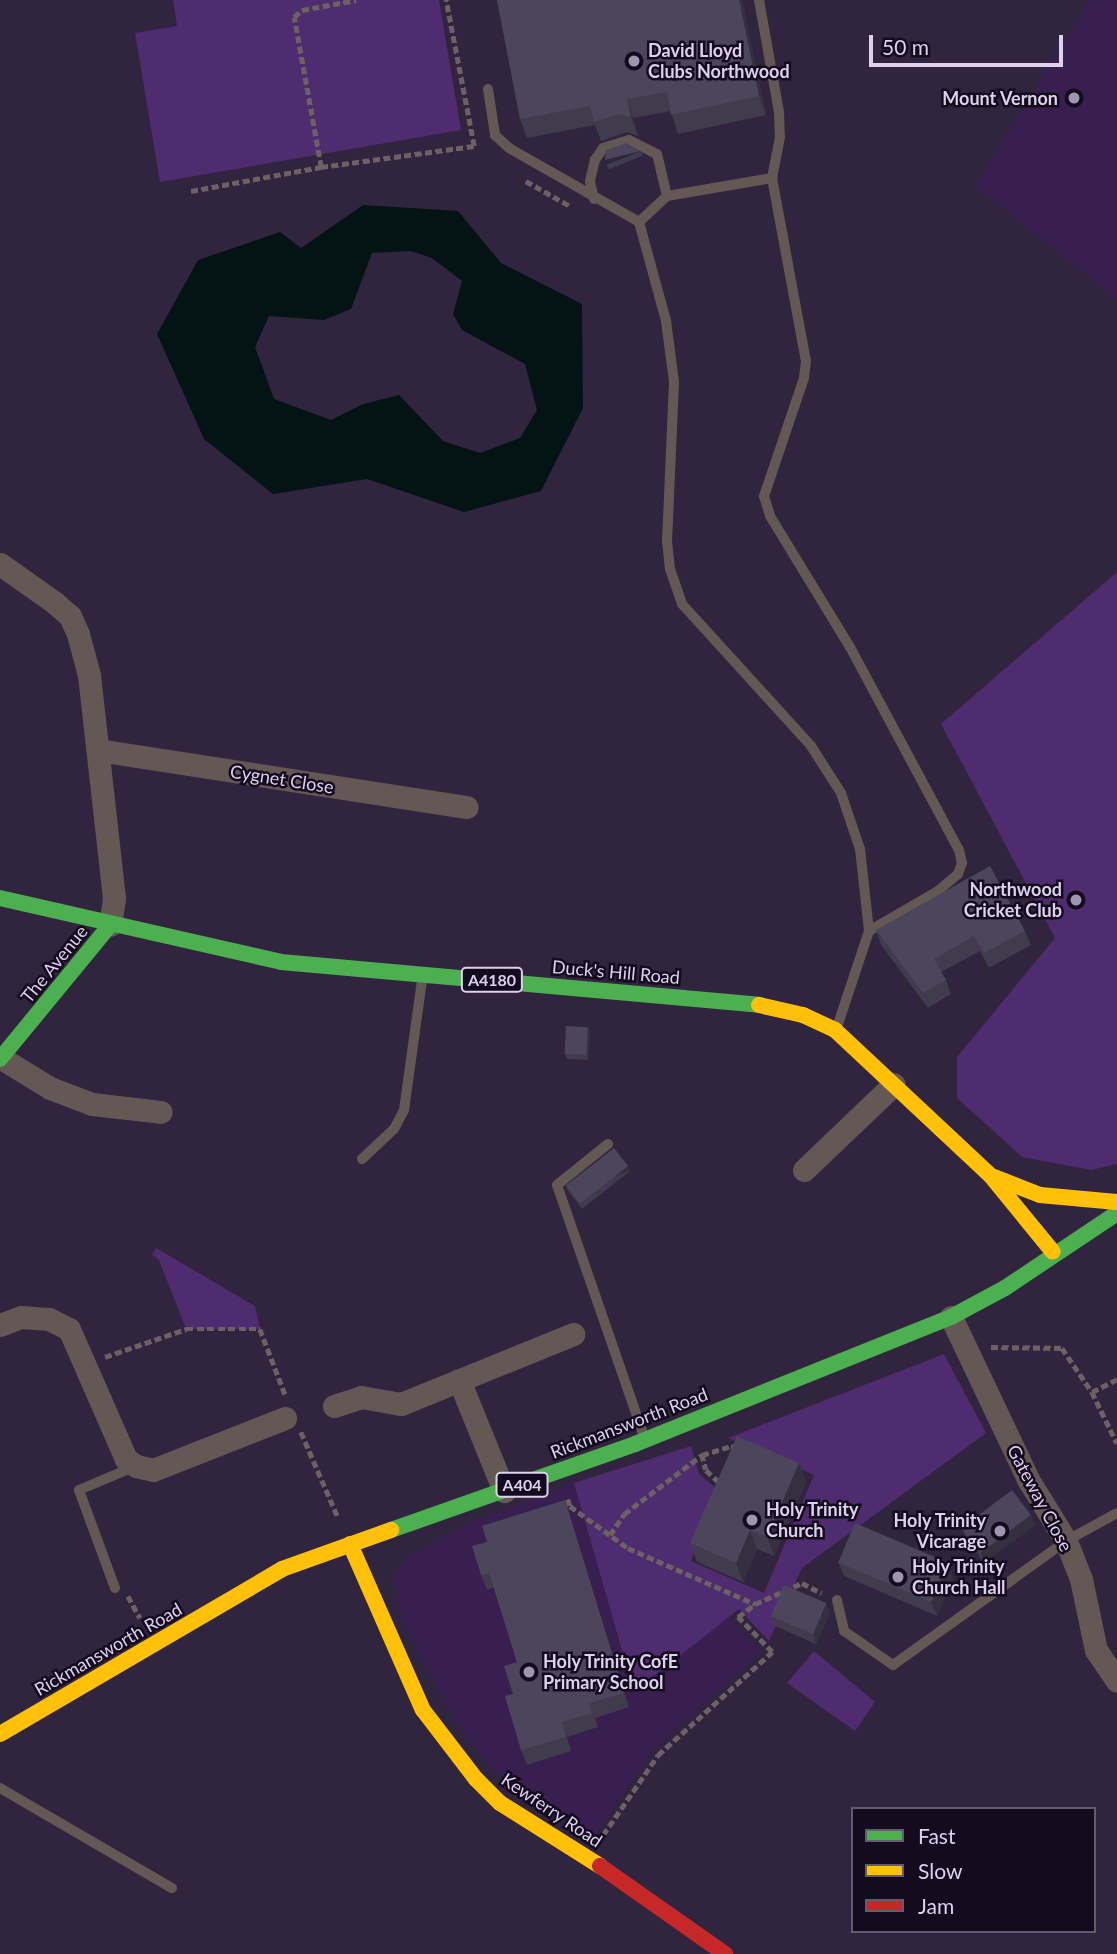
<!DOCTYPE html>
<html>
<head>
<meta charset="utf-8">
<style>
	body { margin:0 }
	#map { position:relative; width:1117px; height:1954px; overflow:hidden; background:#31243e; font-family:Lato,sans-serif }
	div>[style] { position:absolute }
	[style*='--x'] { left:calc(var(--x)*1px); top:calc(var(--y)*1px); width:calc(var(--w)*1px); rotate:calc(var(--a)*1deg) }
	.built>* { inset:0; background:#391f4f }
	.green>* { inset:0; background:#4f2b6f }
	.water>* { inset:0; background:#041414 }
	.path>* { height:4.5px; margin-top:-2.25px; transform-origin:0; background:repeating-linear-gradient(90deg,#6c6264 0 7px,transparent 0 10.5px) }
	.lane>* { height:10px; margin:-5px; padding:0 5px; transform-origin:5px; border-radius:5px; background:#645854 }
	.street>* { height:23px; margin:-11.5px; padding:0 11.5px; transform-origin:11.5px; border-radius:11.5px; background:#645854 }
	.fast>* { height:16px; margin:-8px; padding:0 8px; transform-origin:8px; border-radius:8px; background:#4caf50 }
	.slow>* { height:16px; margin:-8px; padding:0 8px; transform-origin:8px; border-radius:8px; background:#ffc107 }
	.jam>* { height:16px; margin:-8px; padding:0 8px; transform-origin:8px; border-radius:8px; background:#c62828 }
	.wall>* { inset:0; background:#413b4e; transform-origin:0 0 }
	.shaded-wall>* { inset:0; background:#353040; transform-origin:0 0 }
	.building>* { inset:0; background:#4c455b; transform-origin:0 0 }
	.dots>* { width:19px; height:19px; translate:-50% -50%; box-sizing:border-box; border:4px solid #150b1f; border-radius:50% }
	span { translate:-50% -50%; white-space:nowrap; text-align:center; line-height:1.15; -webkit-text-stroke:5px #150b1f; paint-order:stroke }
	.shield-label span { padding:2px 5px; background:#150b1f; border:2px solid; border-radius:5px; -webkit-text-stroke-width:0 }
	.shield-label { font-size:16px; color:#ded0ee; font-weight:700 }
	.poi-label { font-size:18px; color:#ded0ee; font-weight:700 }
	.left { translate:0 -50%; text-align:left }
	.right { translate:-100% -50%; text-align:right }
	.street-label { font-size:18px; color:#ded0ee }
	.legend { position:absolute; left:851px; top:1807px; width:245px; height:126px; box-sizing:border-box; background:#150b1f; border:2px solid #655a72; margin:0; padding:9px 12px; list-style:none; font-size:21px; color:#ded0ee }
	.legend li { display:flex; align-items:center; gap:14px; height:35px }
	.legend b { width:35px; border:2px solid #655a72 }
	.scale { position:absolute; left:869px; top:35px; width:194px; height:32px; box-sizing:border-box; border:4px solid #ded0ee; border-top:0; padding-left:9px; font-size:21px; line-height:24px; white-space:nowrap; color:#ded0ee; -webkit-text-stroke:5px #150b1f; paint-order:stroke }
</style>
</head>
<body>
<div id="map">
	<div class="built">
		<i style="clip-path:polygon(1090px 0,1117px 0,1117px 299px,976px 186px)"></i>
		<i style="clip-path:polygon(574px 1483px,633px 1691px,729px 1616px,761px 1652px,654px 1748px,594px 1838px,502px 1778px,473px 1746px,449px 1710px,401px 1613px,393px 1576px,408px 1557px,465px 1525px)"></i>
	</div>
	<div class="green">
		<i style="clip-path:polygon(173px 0,439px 0,461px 130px,160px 182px,135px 33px,177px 26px)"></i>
		<i style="clip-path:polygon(1117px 572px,1117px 1164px,1091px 1170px,1022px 1157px,957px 1098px,957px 1057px,1055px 938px,941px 724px)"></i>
		<i style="clip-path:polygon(156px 1248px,255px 1306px,260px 1329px,186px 1329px,159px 1260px,152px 1255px)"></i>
		<i style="clip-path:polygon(944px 1354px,986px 1433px,802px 1568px,769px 1641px,739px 1609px,634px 1692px,574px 1483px,691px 1446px,699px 1474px,719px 1491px,691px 1561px,764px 1593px,814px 1475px,728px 1438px)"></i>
		<i style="clip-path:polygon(814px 1651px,875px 1702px,855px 1731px,787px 1683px)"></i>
	</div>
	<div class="water">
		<i style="clip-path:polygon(evenodd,363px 205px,458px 211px,501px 263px,582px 304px,583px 408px,541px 491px,464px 512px,367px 479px,273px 494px,204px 439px,157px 334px,198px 260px,280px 232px,301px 248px,363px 205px,410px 251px,432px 258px,462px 281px,453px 314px,462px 330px,525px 364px,537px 410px,520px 438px,480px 453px,443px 441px,399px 395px,363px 404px,331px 420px,274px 399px,255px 347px,269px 316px,324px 320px,351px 309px,372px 253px,410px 251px)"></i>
	</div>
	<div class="path">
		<i style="--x:321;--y:167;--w:152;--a:-100.2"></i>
		<i style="--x:294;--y:17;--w:11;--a:-41"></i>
		<i style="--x:302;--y:10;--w:55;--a:-10.5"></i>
		<i style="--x:526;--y:181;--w:51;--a:29.6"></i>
		<i style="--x:191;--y:191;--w:132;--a:-10.5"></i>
		<i style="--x:321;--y:167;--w:154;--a:-7.8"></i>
		<i style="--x:474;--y:146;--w:149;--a:-100.9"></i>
		<i style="--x:991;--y:1347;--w:71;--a:0.8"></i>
		<i style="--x:1062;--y:1348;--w:53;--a:55.7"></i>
		<i style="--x:1092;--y:1392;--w:28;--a:-27"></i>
		<i style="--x:105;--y:1357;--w:86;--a:-19.1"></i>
		<i style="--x:186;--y:1329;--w:74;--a:0"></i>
		<i style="--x:260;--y:1329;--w:70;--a:69"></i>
		<i style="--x:1092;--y:1392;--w:57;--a:63.9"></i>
		<i style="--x:301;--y:1432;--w:93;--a:66.5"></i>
		<i style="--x:702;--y:1454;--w:16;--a:76"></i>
		<i style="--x:706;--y:1470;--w:21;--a:43"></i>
		<i style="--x:568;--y:1499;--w:7;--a:74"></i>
		<i style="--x:570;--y:1506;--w:72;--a:35.9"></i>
		<i style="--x:628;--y:1548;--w:139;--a:23.8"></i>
		<i style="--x:755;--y:1604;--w:51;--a:-24.1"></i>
		<i style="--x:802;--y:1583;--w:22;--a:27"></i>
		<i style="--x:610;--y:1535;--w:25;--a:-56"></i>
		<i style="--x:624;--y:1514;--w:98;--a:-37.1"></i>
		<i style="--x:702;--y:1455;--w:30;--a:-17"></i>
		<i style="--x:731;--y:1446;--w:6;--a:18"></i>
		<i style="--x:128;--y:1596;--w:25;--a:61"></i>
		<i style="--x:603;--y:1835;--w:97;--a:-55.5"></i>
		<i style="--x:658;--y:1755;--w:154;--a:-42.1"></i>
		<i style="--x:772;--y:1652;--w:49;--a:-134.2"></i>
		<i style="--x:738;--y:1617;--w:21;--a:-37"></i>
	</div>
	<div class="lane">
		<i style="--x:759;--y:0;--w:114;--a:79.9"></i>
		<i style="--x:779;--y:112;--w:25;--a:88"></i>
		<i style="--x:780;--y:137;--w:42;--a:101"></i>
		<i style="--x:772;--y:178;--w:186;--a:79.5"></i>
		<i style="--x:806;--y:361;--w:17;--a:97"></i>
		<i style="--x:804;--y:378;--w:125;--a:108.7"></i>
		<i style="--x:764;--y:496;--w:21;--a:73"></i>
		<i style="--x:770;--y:516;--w:153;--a:58.6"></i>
		<i style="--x:850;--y:647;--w:230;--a:61.8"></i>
		<i style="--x:959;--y:850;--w:13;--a:77"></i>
		<i style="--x:962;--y:863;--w:12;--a:110"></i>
		<i style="--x:958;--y:874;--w:26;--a:140"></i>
		<i style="--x:938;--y:891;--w:80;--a:149.9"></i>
		<i style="--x:488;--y:89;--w:47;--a:81.3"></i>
		<i style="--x:495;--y:135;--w:19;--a:43"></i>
		<i style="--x:509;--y:148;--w:150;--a:29.6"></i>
		<i style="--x:639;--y:222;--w:103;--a:74.7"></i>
		<i style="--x:666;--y:321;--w:62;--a:82.5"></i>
		<i style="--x:674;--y:382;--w:159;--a:92.5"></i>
		<i style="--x:667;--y:541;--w:28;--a:84"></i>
		<i style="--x:670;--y:569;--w:37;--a:71"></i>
		<i style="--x:682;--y:604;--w:192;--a:47.7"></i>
		<i style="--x:811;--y:746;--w:56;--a:57.4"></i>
		<i style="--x:841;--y:793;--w:59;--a:71.3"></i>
		<i style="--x:860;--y:849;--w:82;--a:83.7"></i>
		<i style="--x:869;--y:931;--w:98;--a:108.4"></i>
		<i style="--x:594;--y:199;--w:18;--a:-103"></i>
		<i style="--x:590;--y:181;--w:22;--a:-77"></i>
		<i style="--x:595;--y:160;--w:14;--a:-56"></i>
		<i style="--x:603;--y:148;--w:27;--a:-17"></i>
		<i style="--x:629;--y:140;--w:31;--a:27"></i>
		<i style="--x:657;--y:154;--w:43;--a:76.6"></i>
		<i style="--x:639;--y:222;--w:38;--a:-43"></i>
		<i style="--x:667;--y:196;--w:107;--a:-9.7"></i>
		<i style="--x:608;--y:1144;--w:65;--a:141.2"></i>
		<i style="--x:557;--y:1185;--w:262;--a:70.9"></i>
		<i style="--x:362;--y:1159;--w:44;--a:-43.2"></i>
		<i style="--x:394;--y:1129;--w:21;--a:-62"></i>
		<i style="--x:404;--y:1110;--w:131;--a:-82.1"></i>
		<i style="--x:115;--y:1588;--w:104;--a:-110.2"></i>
		<i style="--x:79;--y:1490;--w:62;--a:-22.8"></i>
		<i style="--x:837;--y:1600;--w:32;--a:77"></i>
		<i style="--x:844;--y:1631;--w:60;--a:34.8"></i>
		<i style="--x:893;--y:1665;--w:213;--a:-35.6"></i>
		<i style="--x:1066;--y:1541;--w:58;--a:-28.8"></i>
		<i style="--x:0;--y:1788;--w:199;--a:30.2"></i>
	</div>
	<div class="street">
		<i style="--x:0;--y:564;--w:67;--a:35.3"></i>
		<i style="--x:55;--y:603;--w:20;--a:41"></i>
		<i style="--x:70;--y:616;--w:20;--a:66"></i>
		<i style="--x:78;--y:634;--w:42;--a:75"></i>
		<i style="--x:89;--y:675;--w:224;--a:83.6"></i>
		<i style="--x:114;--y:898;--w:27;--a:98"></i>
		<i style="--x:98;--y:750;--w:373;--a:8.8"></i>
		<i style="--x:1;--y:1058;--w:57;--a:31.5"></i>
		<i style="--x:50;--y:1088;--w:45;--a:20.9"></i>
		<i style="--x:92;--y:1104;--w:69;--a:6.6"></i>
		<i style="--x:804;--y:1170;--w:124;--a:-43.7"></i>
		<i style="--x:951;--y:1317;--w:182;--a:64.6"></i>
		<i style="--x:1029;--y:1481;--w:70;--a:58.3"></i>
		<i style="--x:1066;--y:1541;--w:41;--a:68.5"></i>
		<i style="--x:1081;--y:1579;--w:73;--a:78.1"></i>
		<i style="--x:1096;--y:1650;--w:37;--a:56"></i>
		<i style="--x:0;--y:1325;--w:22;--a:-21"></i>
		<i style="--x:21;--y:1317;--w:28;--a:4"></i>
		<i style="--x:49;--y:1319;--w:22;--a:27"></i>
		<i style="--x:69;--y:1329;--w:142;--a:66.3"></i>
		<i style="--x:126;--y:1459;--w:12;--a:35"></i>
		<i style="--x:136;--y:1466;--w:17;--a:13"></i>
		<i style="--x:153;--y:1470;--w:142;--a:-21.5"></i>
		<i style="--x:459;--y:1380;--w:120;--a:67.9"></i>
		<i style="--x:334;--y:1406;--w:28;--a:-18"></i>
		<i style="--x:361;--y:1397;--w:41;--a:9.9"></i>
		<i style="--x:401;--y:1404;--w:186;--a:-22.1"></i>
	</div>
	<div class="fast">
		<i style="--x:0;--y:898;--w:288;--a:12.8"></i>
		<i style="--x:281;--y:962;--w:480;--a:5.1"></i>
		<i style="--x:0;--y:1059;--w:173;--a:-50.6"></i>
		<i style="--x:391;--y:1530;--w:259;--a:-19.4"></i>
		<i style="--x:635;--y:1444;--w:341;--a:-21.9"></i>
		<i style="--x:951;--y:1317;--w:61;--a:-28.2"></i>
		<i style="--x:1005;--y:1288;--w:135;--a:-33.8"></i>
	</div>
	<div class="slow">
		<i style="--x:759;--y:1005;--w:45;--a:12.8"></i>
		<i style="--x:803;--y:1015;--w:35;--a:25"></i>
		<i style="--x:835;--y:1030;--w:212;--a:43.1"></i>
		<i style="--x:990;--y:1175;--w:99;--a:50.7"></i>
		<i style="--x:994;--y:1177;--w:49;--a:21.4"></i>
		<i style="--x:1040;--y:1195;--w:77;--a:5.2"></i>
		<i style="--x:350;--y:1544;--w:181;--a:66.3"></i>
		<i style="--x:423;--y:1710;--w:87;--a:52.5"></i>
		<i style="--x:476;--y:1779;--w:34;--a:45"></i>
		<i style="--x:500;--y:1803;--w:118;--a:32.2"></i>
		<i style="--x:0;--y:1734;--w:327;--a:-30.3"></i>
		<i style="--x:282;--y:1569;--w:116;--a:-19.7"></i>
	</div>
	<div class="jam">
		<i style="--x:600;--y:1866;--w:153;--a:35.1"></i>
	</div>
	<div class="wall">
		<i style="clip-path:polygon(497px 0,742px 0,766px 115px,678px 134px,671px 111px,633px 118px,638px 136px,627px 132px,601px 141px,595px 125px,527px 138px,520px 119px)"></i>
		<i style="left:641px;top:151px;width:5px;height:37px;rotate:68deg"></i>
		<i style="clip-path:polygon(876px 930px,1025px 931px,1031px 945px,989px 968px,980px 951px,941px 972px,946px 980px,951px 994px,928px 1008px,881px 945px)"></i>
		<i style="clip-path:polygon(590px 1032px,588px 1060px,567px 1059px,565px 1054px)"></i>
		<i style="clip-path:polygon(630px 1171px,582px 1209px,568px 1191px,566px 1186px)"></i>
		<i style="clip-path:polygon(799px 1463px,806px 1482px,774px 1556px,757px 1549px,743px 1582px,697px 1562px,690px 1543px)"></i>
		<i style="clip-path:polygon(565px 1500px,629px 1707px,595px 1718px,598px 1727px,567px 1737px,571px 1751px,527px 1765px,521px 1750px,513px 1694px,517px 1662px,494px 1587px,487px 1590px,481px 1575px,487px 1542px)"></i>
		<i style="clip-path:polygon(1031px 1515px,1035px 1525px,984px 1563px,966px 1538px,962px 1528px)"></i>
		<i style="clip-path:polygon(838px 1562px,953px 1578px,937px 1616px,844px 1576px)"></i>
		<i style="clip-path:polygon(830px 1613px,816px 1644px,775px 1626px,771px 1616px)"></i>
	</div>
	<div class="shaded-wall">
		<i style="clip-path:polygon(739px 0,742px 0,766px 115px,759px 96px)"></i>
		<i style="clip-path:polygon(627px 99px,633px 118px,638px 136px,631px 117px)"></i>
		<i style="clip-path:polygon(588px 1027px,590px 1032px,588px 1060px,587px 1055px)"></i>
		<i style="left:628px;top:1166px;width:5px;height:61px;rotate:68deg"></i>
		<i style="clip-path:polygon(799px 1463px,806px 1482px,774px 1556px,767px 1537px)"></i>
		<i style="clip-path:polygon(565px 1500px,570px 1515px,629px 1707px,624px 1693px)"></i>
		<i style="clip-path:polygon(1031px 1515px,1035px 1525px,984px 1563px,981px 1553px)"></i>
		<i style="clip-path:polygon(750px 1530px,757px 1549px,743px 1582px,736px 1563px)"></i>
		<i style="clip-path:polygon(948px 1563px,953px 1578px,937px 1616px,931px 1602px)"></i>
		<i style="clip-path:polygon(826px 1603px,830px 1613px,816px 1644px,813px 1634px)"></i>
	</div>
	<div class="building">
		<i style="clip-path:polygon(497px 0,739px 0,759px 96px,671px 115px,667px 92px,627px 99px,631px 117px,620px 114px,594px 122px,590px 106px,520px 119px)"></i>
		<i style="clip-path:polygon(626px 143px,641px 151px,605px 160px,606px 150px)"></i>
		<i style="clip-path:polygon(990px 866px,1025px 931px,984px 953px,974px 936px,934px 959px,946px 980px,923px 993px,876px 930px)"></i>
		<i style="left:566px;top:1026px;width:22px;height:28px;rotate:3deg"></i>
		<i style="left:614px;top:1148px;width:23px;height:61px;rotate:52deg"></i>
		<i style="clip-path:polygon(737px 1436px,799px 1463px,767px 1537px,750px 1530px,736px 1563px,690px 1543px)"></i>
		<i style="left:1012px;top:1490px;width:31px;height:63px;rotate:53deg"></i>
		<i style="clip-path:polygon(565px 1500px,624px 1693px,589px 1703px,592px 1713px,562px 1722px,566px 1737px,521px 1750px,505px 1696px,513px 1694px,504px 1666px,517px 1662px,489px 1573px,481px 1575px,472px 1546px,487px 1542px,482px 1526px)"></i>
		<i style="left:855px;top:1523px;width:101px;height:43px;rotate:23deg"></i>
		<i style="left:784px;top:1585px;width:46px;height:34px;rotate:23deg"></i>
	</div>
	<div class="dots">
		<i style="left:634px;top:61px;background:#a194b0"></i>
		<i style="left:1074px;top:98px;background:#a194b0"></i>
		<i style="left:1076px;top:900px;background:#a194b0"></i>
		<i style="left:752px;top:1520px;background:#a194b0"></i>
		<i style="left:1000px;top:1531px;background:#a194b0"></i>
		<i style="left:898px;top:1577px;background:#a194b0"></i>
		<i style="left:529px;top:1672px;background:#a194b0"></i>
	</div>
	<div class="shield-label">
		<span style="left:492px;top:980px">A4180</span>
		<span style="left:522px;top:1485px">A404</span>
	</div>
	<div class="poi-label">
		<span class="left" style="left:648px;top:61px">David Lloyd<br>Clubs Northwood</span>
		<span class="right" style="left:1058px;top:98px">Mount Vernon</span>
		<span class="right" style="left:1062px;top:900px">Northwood<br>Cricket Club</span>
		<span class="left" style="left:766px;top:1520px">Holy Trinity<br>Church</span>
		<span class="right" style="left:986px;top:1531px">Holy Trinity<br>Vicarage</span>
		<span class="left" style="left:912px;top:1577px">Holy Trinity<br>Church Hall</span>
		<span class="left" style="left:543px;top:1672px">Holy Trinity CofE<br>Primary School</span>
	</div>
	<div class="street-label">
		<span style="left:282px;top:779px;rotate:9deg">Cygnet Close</span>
		<span style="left:54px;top:964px;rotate:-51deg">The Avenue</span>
		<span style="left:616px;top:972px;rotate:5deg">Duck's Hill Road</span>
		<span style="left:629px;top:1423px;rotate:-21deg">Rickmansworth Road</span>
		<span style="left:1040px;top:1498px;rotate:62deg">Gateway Close</span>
		<span style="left:108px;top:1649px;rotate:-30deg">Rickmansworth Road</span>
		<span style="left:552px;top:1810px;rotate:34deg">Kewferry Road</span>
	</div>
	<ul class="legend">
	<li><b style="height:9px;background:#4caf50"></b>Fast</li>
	<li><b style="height:9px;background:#ffc107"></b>Slow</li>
	<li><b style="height:9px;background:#c62828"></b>Jam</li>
	</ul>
	<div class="scale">50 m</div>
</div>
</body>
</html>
